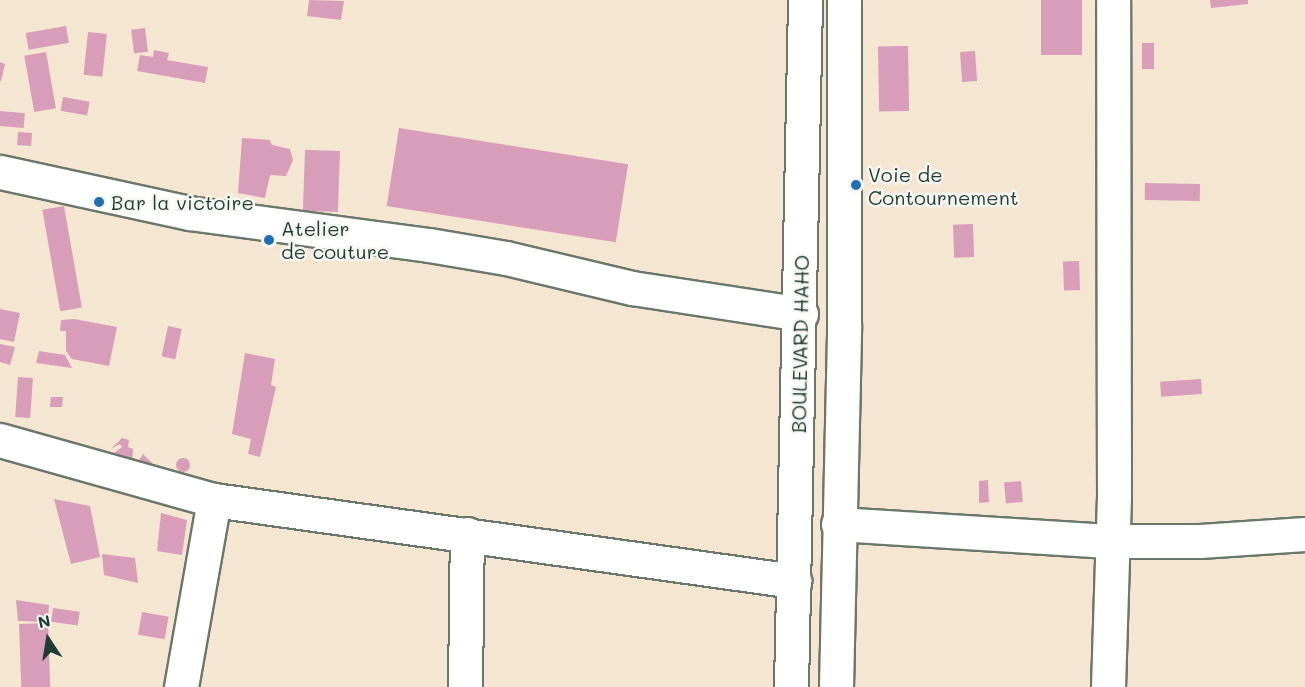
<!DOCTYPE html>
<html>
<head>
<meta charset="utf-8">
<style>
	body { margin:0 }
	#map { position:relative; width:1305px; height:687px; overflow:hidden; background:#f4e6d1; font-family:Mali,sans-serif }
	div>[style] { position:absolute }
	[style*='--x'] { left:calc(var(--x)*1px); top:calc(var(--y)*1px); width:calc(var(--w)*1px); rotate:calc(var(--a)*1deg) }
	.building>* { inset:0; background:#d89db9; transform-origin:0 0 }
	.round { border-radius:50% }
	.roads { filter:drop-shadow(2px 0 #6a786b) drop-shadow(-2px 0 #6a786b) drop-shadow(0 2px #6a786b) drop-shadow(0 -2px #6a786b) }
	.minor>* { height:33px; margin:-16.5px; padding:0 16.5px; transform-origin:16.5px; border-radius:16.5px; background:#fff }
	.major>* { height:33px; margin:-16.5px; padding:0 16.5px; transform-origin:16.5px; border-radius:16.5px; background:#fff }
	.dots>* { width:16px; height:16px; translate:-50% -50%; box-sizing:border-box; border:3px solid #f6f6f2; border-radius:50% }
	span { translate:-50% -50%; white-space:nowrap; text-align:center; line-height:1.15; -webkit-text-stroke:5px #f6f6f2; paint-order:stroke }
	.poi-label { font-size:20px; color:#1f3d34 }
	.left { translate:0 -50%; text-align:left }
	.street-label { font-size:20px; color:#1f3d34 }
	.north { position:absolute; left:18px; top:609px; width:60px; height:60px; -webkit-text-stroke:4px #f6f6f2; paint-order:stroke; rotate:348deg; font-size:16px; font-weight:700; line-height:24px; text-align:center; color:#1f3d34 }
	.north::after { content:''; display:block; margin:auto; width:21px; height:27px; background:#1f3d34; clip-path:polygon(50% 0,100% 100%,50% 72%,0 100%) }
</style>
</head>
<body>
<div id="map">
	<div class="building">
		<i style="clip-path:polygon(309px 0,344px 1px,341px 20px,307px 16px)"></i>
		<i style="left:1041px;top:0;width:41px;height:55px"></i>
		<i style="clip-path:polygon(1210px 0,1248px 0,1248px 4px,1211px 8px)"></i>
		<i style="left:66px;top:26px;width:17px;height:41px;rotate:80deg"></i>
		<i style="left:145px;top:28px;width:24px;height:14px;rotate:83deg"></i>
		<i style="left:88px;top:32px;width:19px;height:43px;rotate:6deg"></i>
		<i style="left:1142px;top:43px;width:12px;height:26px"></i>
		<i style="left:908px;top:46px;width:65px;height:30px;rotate:89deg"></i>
		<i style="clip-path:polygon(154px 50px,169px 53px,167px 60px,208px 67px,205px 83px,137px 71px,140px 55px,153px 57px)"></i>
		<i style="left:975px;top:51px;width:30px;height:15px;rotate:86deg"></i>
		<i style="left:46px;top:52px;width:57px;height:22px;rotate:80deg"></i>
		<i style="clip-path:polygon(0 62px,5px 64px,1px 81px,0 81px)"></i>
		<i style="left:63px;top:97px;width:27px;height:14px;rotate:10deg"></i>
		<i style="left:0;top:111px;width:25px;height:15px;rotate:5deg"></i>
		<i style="left:399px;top:128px;width:232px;height:79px;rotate:9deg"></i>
		<i style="left:18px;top:132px;width:14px;height:13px;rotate:4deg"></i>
		<i style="clip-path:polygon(242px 138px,270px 140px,272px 145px,290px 149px,293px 160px,286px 176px,270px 175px,265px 198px,238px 193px)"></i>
		<i style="left:340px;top:151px;width:61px;height:35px;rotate:92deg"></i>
		<i style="left:1145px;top:183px;width:55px;height:17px;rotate:1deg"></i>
		<i style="left:64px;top:206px;width:103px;height:22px;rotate:80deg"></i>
		<i style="left:973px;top:224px;width:33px;height:20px;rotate:88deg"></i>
		<i style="left:1079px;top:261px;width:29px;height:16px;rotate:88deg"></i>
		<i style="clip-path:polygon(0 309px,20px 313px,14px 342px,0 339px)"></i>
		<i style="clip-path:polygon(74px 319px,117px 327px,109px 366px,72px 359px,66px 351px,66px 331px,60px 331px,61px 320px)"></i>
		<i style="left:168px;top:326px;width:14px;height:31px;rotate:12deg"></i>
		<i style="clip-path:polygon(0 344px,15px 347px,10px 365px,0 362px)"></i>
		<i style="clip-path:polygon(39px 351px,65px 355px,72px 368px,36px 363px)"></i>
		<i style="clip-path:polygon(245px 353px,275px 359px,271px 385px,276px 387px,260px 457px,248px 454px,251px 439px,232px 434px)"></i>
		<i style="left:18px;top:377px;width:15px;height:40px;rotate:4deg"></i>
		<i style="left:1201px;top:379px;width:15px;height:41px;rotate:86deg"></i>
		<i style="clip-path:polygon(51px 397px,63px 397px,62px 407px,50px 407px)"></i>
		<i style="clip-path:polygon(122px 438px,129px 440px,128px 447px,133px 449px,132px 466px,121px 469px,114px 453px,122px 447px,120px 444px,111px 449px)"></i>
		<i style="clip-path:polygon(143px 454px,157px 468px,135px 466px)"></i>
		<i class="round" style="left:176px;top:458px;width:14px;height:14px"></i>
		<i style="clip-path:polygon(988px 480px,989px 502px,979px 503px,979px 481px)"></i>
		<i style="left:1021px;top:481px;width:21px;height:17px;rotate:85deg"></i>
		<i style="clip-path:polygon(54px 499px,90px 506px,100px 557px,71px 564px)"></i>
		<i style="clip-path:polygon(161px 513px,187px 520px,182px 555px,157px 551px)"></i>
		<i style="clip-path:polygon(102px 554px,135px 558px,138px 583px,104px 575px)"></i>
		<i style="clip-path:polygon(16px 600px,49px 605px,48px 622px,18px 621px)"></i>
		<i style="left:53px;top:608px;width:27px;height:14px;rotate:8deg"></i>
		<i style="left:142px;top:612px;width:27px;height:23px;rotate:10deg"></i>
		<i style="left:48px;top:623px;width:64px;height:29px;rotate:88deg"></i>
	</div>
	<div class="roads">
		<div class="minor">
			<i style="--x:0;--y:172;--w:193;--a:12.2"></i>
			<i style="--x:189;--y:213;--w:242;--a:7.6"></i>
			<i style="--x:429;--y:245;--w:78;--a:9.6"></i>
			<i style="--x:506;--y:258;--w:130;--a:13.4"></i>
			<i style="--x:632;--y:288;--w:171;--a:8.7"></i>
			<i style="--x:0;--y:440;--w:222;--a:15.7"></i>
			<i style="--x:214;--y:500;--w:586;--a:7.95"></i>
			<i style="--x:838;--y:524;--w:275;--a:3.6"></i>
			<i style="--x:1112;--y:541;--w:88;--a:0"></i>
			<i style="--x:1200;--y:541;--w:105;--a:-3.8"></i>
			<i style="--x:181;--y:687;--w:190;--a:-80"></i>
			<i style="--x:465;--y:687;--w:153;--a:-89.3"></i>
			<i style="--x:1108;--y:687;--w:191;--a:-88.2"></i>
			<i style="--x:1114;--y:496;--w:496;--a:-90.1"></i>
		</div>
		<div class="major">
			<i style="--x:791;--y:687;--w:687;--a:-88.83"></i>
			<i style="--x:836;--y:687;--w:362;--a:-88.7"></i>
			<i style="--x:844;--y:325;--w:325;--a:-90"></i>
		</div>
	</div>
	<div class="dots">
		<i style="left:856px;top:185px;background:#1f6fb2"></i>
		<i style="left:99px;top:202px;background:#1f6fb2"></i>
		<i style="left:269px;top:240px;background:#1f6fb2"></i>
	</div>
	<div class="poi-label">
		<span class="left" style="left:868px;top:186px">Voie de<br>Contournement</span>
		<span class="left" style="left:111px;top:202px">Bar la victoire</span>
		<span class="left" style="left:281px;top:240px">Atelier<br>de couture</span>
	</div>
	<div class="street-label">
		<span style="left:800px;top:344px;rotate:-89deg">BOULEVARD HAHO</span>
	</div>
	<div class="north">N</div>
</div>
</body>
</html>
